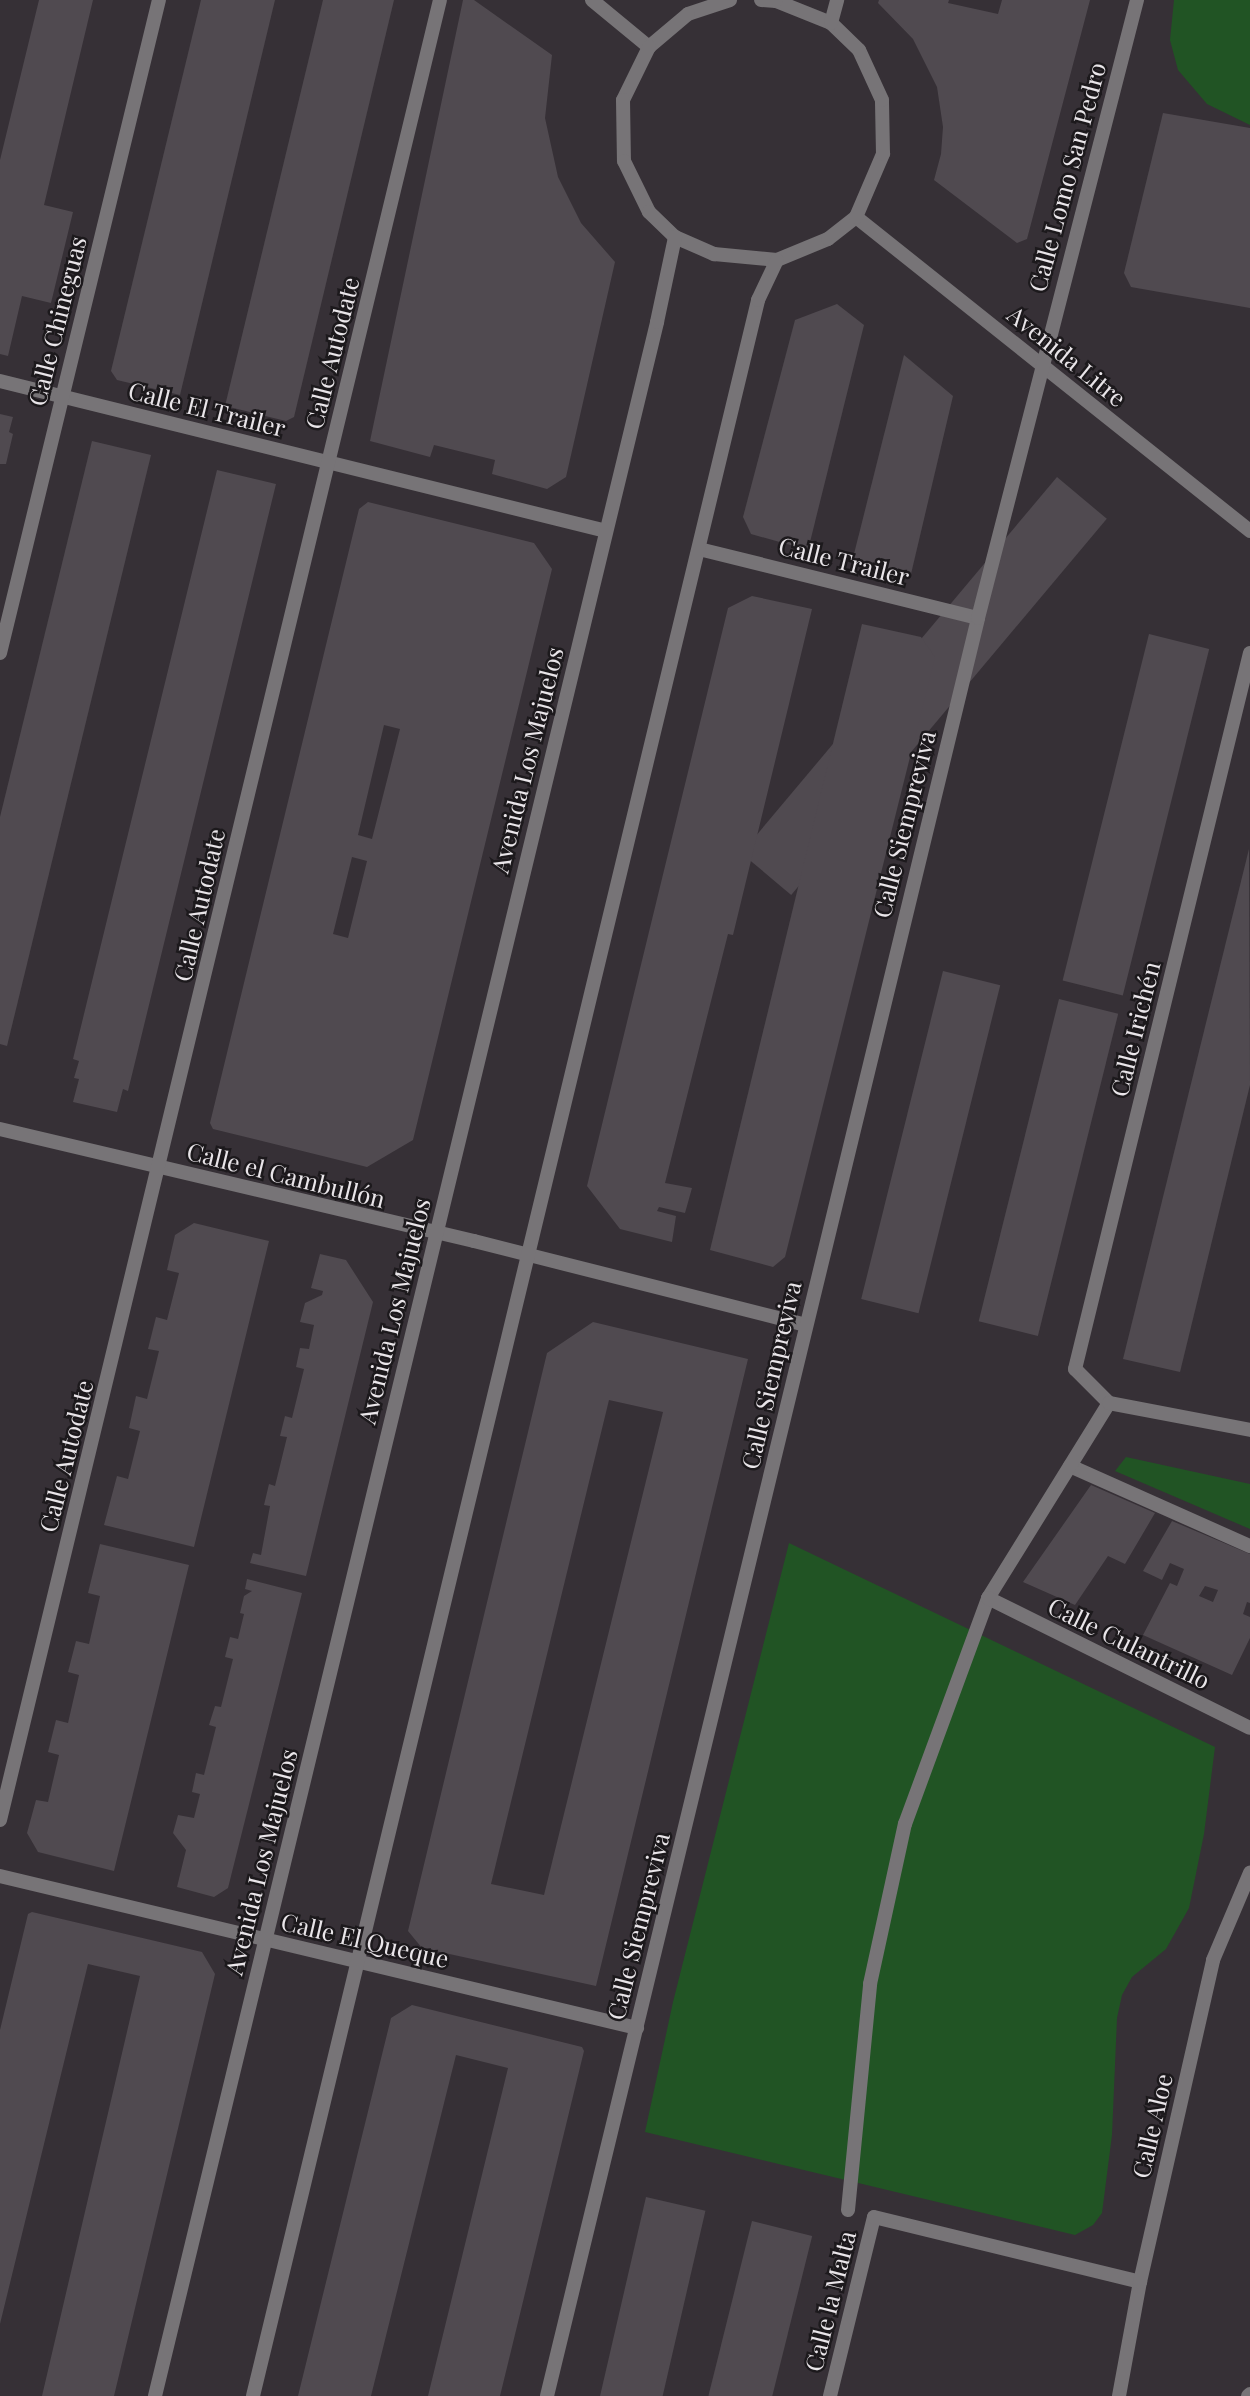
<!DOCTYPE html>
<html>
<head>
<meta charset="utf-8">
<style>
	body { margin:0 }
	#map { position:relative; width:1250px; height:2396px; overflow:hidden; background:#363036; font-family:"Playfair Display",serif }
	div>[style] { position:absolute }
	[style*='--x'] { left:calc(var(--x)*1px); top:calc(var(--y)*1px); width:calc(var(--w)*1px); rotate:calc(var(--a)*1deg) }
	.green>* { inset:0; background:#215424 }
	.building>* { inset:0; background:#504a50; transform-origin:0 0 }
	.pedestrian>* { height:14px; margin:-7px; padding:0 7px; transform-origin:7px; border-radius:7px; background:#777477 }
	.minor>* { height:14px; margin:-7px; padding:0 7px; transform-origin:7px; border-radius:7px; background:#777477 }
	.tertiary>* { height:14px; margin:-7px; padding:0 7px; transform-origin:7px; border-radius:7px; background:#777477 }
	span { translate:-50% -50%; white-space:nowrap; text-align:center; line-height:1.15; -webkit-text-stroke:5px #1c191c; paint-order:stroke }
	.street-label { font-size:24px; color:#e9e5e9 }
</style>
</head>
<body>
<div id="map">
	<div class="green">
		<i style="clip-path:polygon(1174px 0,1250px 0,1250px 125px,1207px 104px,1178px 70px,1170px 40px)"></i>
		<i style="clip-path:polygon(1126px 1457px,1250px 1484px,1250px 1529px,1115px 1471px)"></i>
		<i style="clip-path:polygon(789px 1543px,1215px 1747px,1204px 1834px,1189px 1908px,1166px 1949px,1132px 1977px,1122px 1995px,1117px 2018px,1112px 2135px,1102px 2213px,1093px 2225px,1075px 2235px,645px 2132px,673px 2002px)"></i>
	</div>
	<div class="building">
		<i style="clip-path:polygon(39px 0,93px 0,44px 205px,73px 212px,51px 303px,22px 296px,8px 356px,0 354px,0 160px)"></i>
		<i style="clip-path:polygon(201px 0,275px 0,180px 395px,117px 380px,111px 371px)"></i>
		<i style="clip-path:polygon(323px 0,394px 0,294px 417px,286px 421px,225px 406px)"></i>
		<i style="clip-path:polygon(463px 0,474px 0,552px 55px,545px 118px,558px 177px,581px 223px,615px 262px,566px 477px,547px 489px,492px 474px,495px 460px,434px 445px,430px 457px,370px 441px)"></i>
		<i style="clip-path:polygon(879px 0,949px 0,948px 3px,998px 14px,1002px 0,1090px 0,1027px 239px,1017px 243px,934px 180px,941px 154px,943px 127px,937px 87px,913px 39px,878px 3px)"></i>
		<i style="clip-path:polygon(1163px 113px,1250px 128px,1250px 308px,1131px 287px,1124px 273px)"></i>
		<i style="clip-path:polygon(837px 304px,864px 325px,808px 550px,751px 534px,743px 517px,795px 320px)"></i>
		<i style="clip-path:polygon(904px 355px,953px 396px,911px 574px,852px 562px)"></i>
		<i style="clip-path:polygon(0 414px,13px 417px,9px 432px,13px 434px,6px 464px,0 464px)"></i>
		<i style="clip-path:polygon(92px 441px,151px 455px,7px 1046px,0 1044px,0 817px)"></i>
		<i style="clip-path:polygon(217px 470px,276px 484px,128px 1091px,123px 1089px,117px 1112px,73px 1102px,79px 1079px,74px 1078px,79px 1061px,73px 1059px)"></i>
		<i style="left:1057px;top:477px;width:65px;height:491px;rotate:40deg"></i>
		<i style="clip-path:polygon(evenodd,368px 502px,534px 543px,552px 569px,413px 1140px,367px 1167px,213px 1129px,210px 1123px,359px 509px,368px 502px,384px 725px,400px 729px,372px 839px,358px 835px,384px 725px,368px 502px,352px 857px,367px 861px,348px 938px,333px 934px,352px 857px)"></i>
		<i style="clip-path:polygon(752px 596px,812px 609px,733px 935px,728px 934px,665px 1183px,692px 1188px,685px 1213px,659px 1207px,657px 1211px,676px 1216px,672px 1242px,620px 1229px,587px 1186px,728px 608px)"></i>
		<i style="clip-path:polygon(862px 624px,921px 637px,935px 657px,785px 1257px,773px 1267px,710px 1250px)"></i>
		<i style="left:1149px;top:634px;width:62px;height:357px;rotate:14deg"></i>
		<i style="clip-path:polygon(1249px 849px,1250px 1085px,1180px 1372px,1123px 1359px)"></i>
		<i style="left:943px;top:971px;width:59px;height:338px;rotate:14deg"></i>
		<i style="left:1059px;top:999px;width:61px;height:332px;rotate:14deg"></i>
		<i style="clip-path:polygon(194px 1223px,269px 1241px,194px 1547px,104px 1525px,117px 1476px,128px 1479px,140px 1431px,129px 1428px,136px 1396px,147px 1399px,159px 1351px,148px 1349px,156px 1317px,167px 1320px,179px 1273px,167px 1270px,175px 1235px)"></i>
		<i style="clip-path:polygon(320px 1254px,346px 1260px,373px 1302px,306px 1576px,250px 1563px,253px 1553px,261px 1555px,270px 1506px,264px 1505px,269px 1484px,275px 1486px,287px 1437px,280px 1436px,285px 1416px,292px 1418px,304px 1369px,296px 1367px,300px 1348px,309px 1349px,314px 1325px,300px 1322px,305px 1303px,322px 1295px,323px 1291px,311px 1288px)"></i>
		<i style="clip-path:polygon(evenodd,593px 1322px,748px 1359px,596px 1986px,422px 1948px,408px 1931px,547px 1353px,593px 1322px,609px 1400px,663px 1412px,544px 1895px,491px 1884px,609px 1400px)"></i>
		<i style="clip-path:polygon(1091px 1485px,1155px 1513px,1125px 1564px,1108px 1556px,1075px 1605px,1023px 1582px)"></i>
		<i style="clip-path:polygon(evenodd,1172px 1521px,1250px 1554px,1250px 1603px,1247px 1602px,1243px 1614px,1250px 1617px,1250px 1638px,1232px 1675px,1143px 1635px,1170px 1583px,1177px 1586px,1184px 1569px,1170px 1563px,1162px 1580px,1143px 1571px,1172px 1521px,1205px 1586px,1218px 1590px,1213px 1602px,1199px 1596px,1205px 1586px)"></i>
		<i style="clip-path:polygon(100px 1544px,189px 1565px,114px 1871px,38px 1852px,27px 1833px,36px 1800px,48px 1802px,59px 1755px,48px 1752px,56px 1720px,68px 1723px,79px 1675px,68px 1672px,76px 1641px,89px 1644px,100px 1596px,88px 1593px)"></i>
		<i style="clip-path:polygon(247px 1579px,302px 1593px,228px 1888px,214px 1897px,177px 1887px,186px 1850px,173px 1833px,178px 1815px,194px 1818px,200px 1794px,192px 1792px,196px 1773px,204px 1775px,216px 1727px,209px 1725px,215px 1706px,221px 1707px,233px 1659px,225px 1657px,230px 1637px,238px 1639px,244px 1614px,240px 1613px,244px 1596px,252px 1591px,245px 1589px)"></i>
		<i style="clip-path:polygon(32px 1912px,202px 1952px,215px 1974px,114px 2396px,42px 2396px,140px 1976px,88px 1964px,0 2324px,0 2030px,28px 1914px)"></i>
		<i style="clip-path:polygon(412px 2005px,582px 2047px,584px 2051px,500px 2396px,428px 2396px,508px 2068px,456px 2055px,371px 2396px,298px 2396px,391px 2018px)"></i>
		<i style="left:646px;top:2197px;width:61px;height:205px;rotate:13deg"></i>
		<i style="left:752px;top:2221px;width:62px;height:180px;rotate:14deg"></i>
	</div>
	<div class="pedestrian">
		<i style="--x:1070;--y:1466;--w:197;--a:24"></i>
		<i style="--x:848;--y:2210;--w:227;--a:-84.4"></i>
		<i style="--x:870;--y:1984;--w:164;--a:-77.7"></i>
		<i style="--x:905;--y:1824;--w:241;--a:-69.8"></i>
	</div>
	<div class="minor">
		<i style="--x:592;--y:0;--w:74;--a:39.5"></i>
		<i style="--x:856;--y:217;--w:504;--a:38.55"></i>
		<i style="--x:0;--y:381;--w:624;--a:13.9"></i>
		<i style="--x:699;--y:549;--w:287;--a:13.9"></i>
		<i style="--x:0;--y:653;--w:672;--a:-76.32"></i>
		<i style="--x:0;--y:1129;--w:487;--a:13.3"></i>
		<i style="--x:474;--y:1241;--w:342;--a:14.2"></i>
		<i style="--x:1109;--y:1403;--w:48;--a:-135"></i>
		<i style="--x:1075;--y:1369;--w:737;--a:-76.27"></i>
		<i style="--x:1109;--y:1403;--w:229;--a:121.8"></i>
		<i style="--x:988;--y:1598;--w:292;--a:26.4"></i>
		<i style="--x:1109;--y:1403;--w:144;--a:10.8"></i>
		<i style="--x:0;--y:1820;--w:1872;--a:-76.41"></i>
		<i style="--x:0;--y:1876;--w:655;--a:13.42"></i>
		<i style="--x:547;--y:2396;--w:1829;--a:-76.37"></i>
		<i style="--x:978;--y:618;--w:638;--a:-75.57"></i>
		<i style="--x:830;--y:2396;--w:184;--a:-76.2"></i>
		<i style="--x:874;--y:2217;--w:274;--a:13.7"></i>
		<i style="--x:1119;--y:2396;--w:116;--a:-79.6"></i>
		<i style="--x:1140;--y:2282;--w:330;--a:-77.2"></i>
		<i style="--x:1213;--y:1960;--w:95;--a:-67"></i>
		<i style="--x:1248;--y:2396;--w:3;--a:-45"></i>
	</div>
	<div class="tertiary">
		<i style="--x:730;--y:0;--w:44;--a:161.6"></i>
		<i style="--x:688;--y:14;--w:51;--a:139.8"></i>
		<i style="--x:649;--y:47;--w:59;--a:116.1"></i>
		<i style="--x:623;--y:100;--w:61;--a:89.1"></i>
		<i style="--x:624;--y:161;--w:57;--a:63.9"></i>
		<i style="--x:649;--y:212;--w:36;--a:44"></i>
		<i style="--x:675;--y:237;--w:43;--a:23.6"></i>
		<i style="--x:714;--y:254;--w:63;--a:5.4"></i>
		<i style="--x:777;--y:260;--w:55;--a:-22.4"></i>
		<i style="--x:828;--y:239;--w:36;--a:-38"></i>
		<i style="--x:856;--y:217;--w:69;--a:-66.8"></i>
		<i style="--x:883;--y:154;--w:54;--a:-91.1"></i>
		<i style="--x:882;--y:100;--w:55;--a:-114.7"></i>
		<i style="--x:859;--y:50;--w:39;--a:-136"></i>
		<i style="--x:831;--y:23;--w:59;--a:-158.2"></i>
		<i style="--x:776;--y:1;--w:15;--a:-176"></i>
		<i style="--x:831;--y:23;--w:24;--a:-75"></i>
		<i style="--x:155;--y:2396;--w:2134;--a:-76.39"></i>
		<i style="--x:657;--y:322;--w:87;--a:-78"></i>
		<i style="--x:253;--y:2396;--w:2156;--a:-76.45"></i>
		<i style="--x:758;--y:300;--w:44;--a:-64.6"></i>
	</div>
	<div class="street-label">
		<span style="left:1067px;top:177px;rotate:-75deg">Calle Lomo San Pedro</span>
		<span style="left:57px;top:321px;rotate:-76deg">Calle Chineguas</span>
		<span style="left:332px;top:353px;rotate:-76deg">Calle Autodate</span>
		<span style="left:1067px;top:356px;rotate:39deg">Avenida Litre</span>
		<span style="left:207px;top:409px;rotate:14deg">Calle El Trailer</span>
		<span style="left:844px;top:561px;rotate:14deg">Calle Trailer</span>
		<span style="left:527px;top:760px;rotate:-76deg">Avenida Los Majuelos</span>
		<span style="left:904px;top:824px;rotate:-76deg">Calle Siempreviva</span>
		<span style="left:199px;top:905px;rotate:-77deg">Calle Autodate</span>
		<span style="left:1135px;top:1029px;rotate:-76deg">Calle Irichén</span>
		<span style="left:286px;top:1175px;rotate:14deg">Calle el Cambullón</span>
		<span style="left:394px;top:1311px;rotate:-76deg">Avenida Los Majuelos</span>
		<span style="left:771px;top:1375px;rotate:-77deg">Calle Siempreviva</span>
		<span style="left:66px;top:1456px;rotate:-76deg">Calle Autodate</span>
		<span style="left:1129px;top:1643px;rotate:26deg">Calle Culantrillo</span>
		<span style="left:261px;top:1862px;rotate:-76deg">Avenida Los Majuelos</span>
		<span style="left:638px;top:1926px;rotate:-76deg">Calle Siempreviva</span>
		<span style="left:365px;top:1940px;rotate:13deg">Calle El Queque</span>
		<span style="left:1152px;top:2126px;rotate:-77deg">Calle Aloe</span>
		<span style="left:830px;top:2301px;rotate:-76deg">Calle la Malta</span>
	</div>
</div>
</body>
</html>
